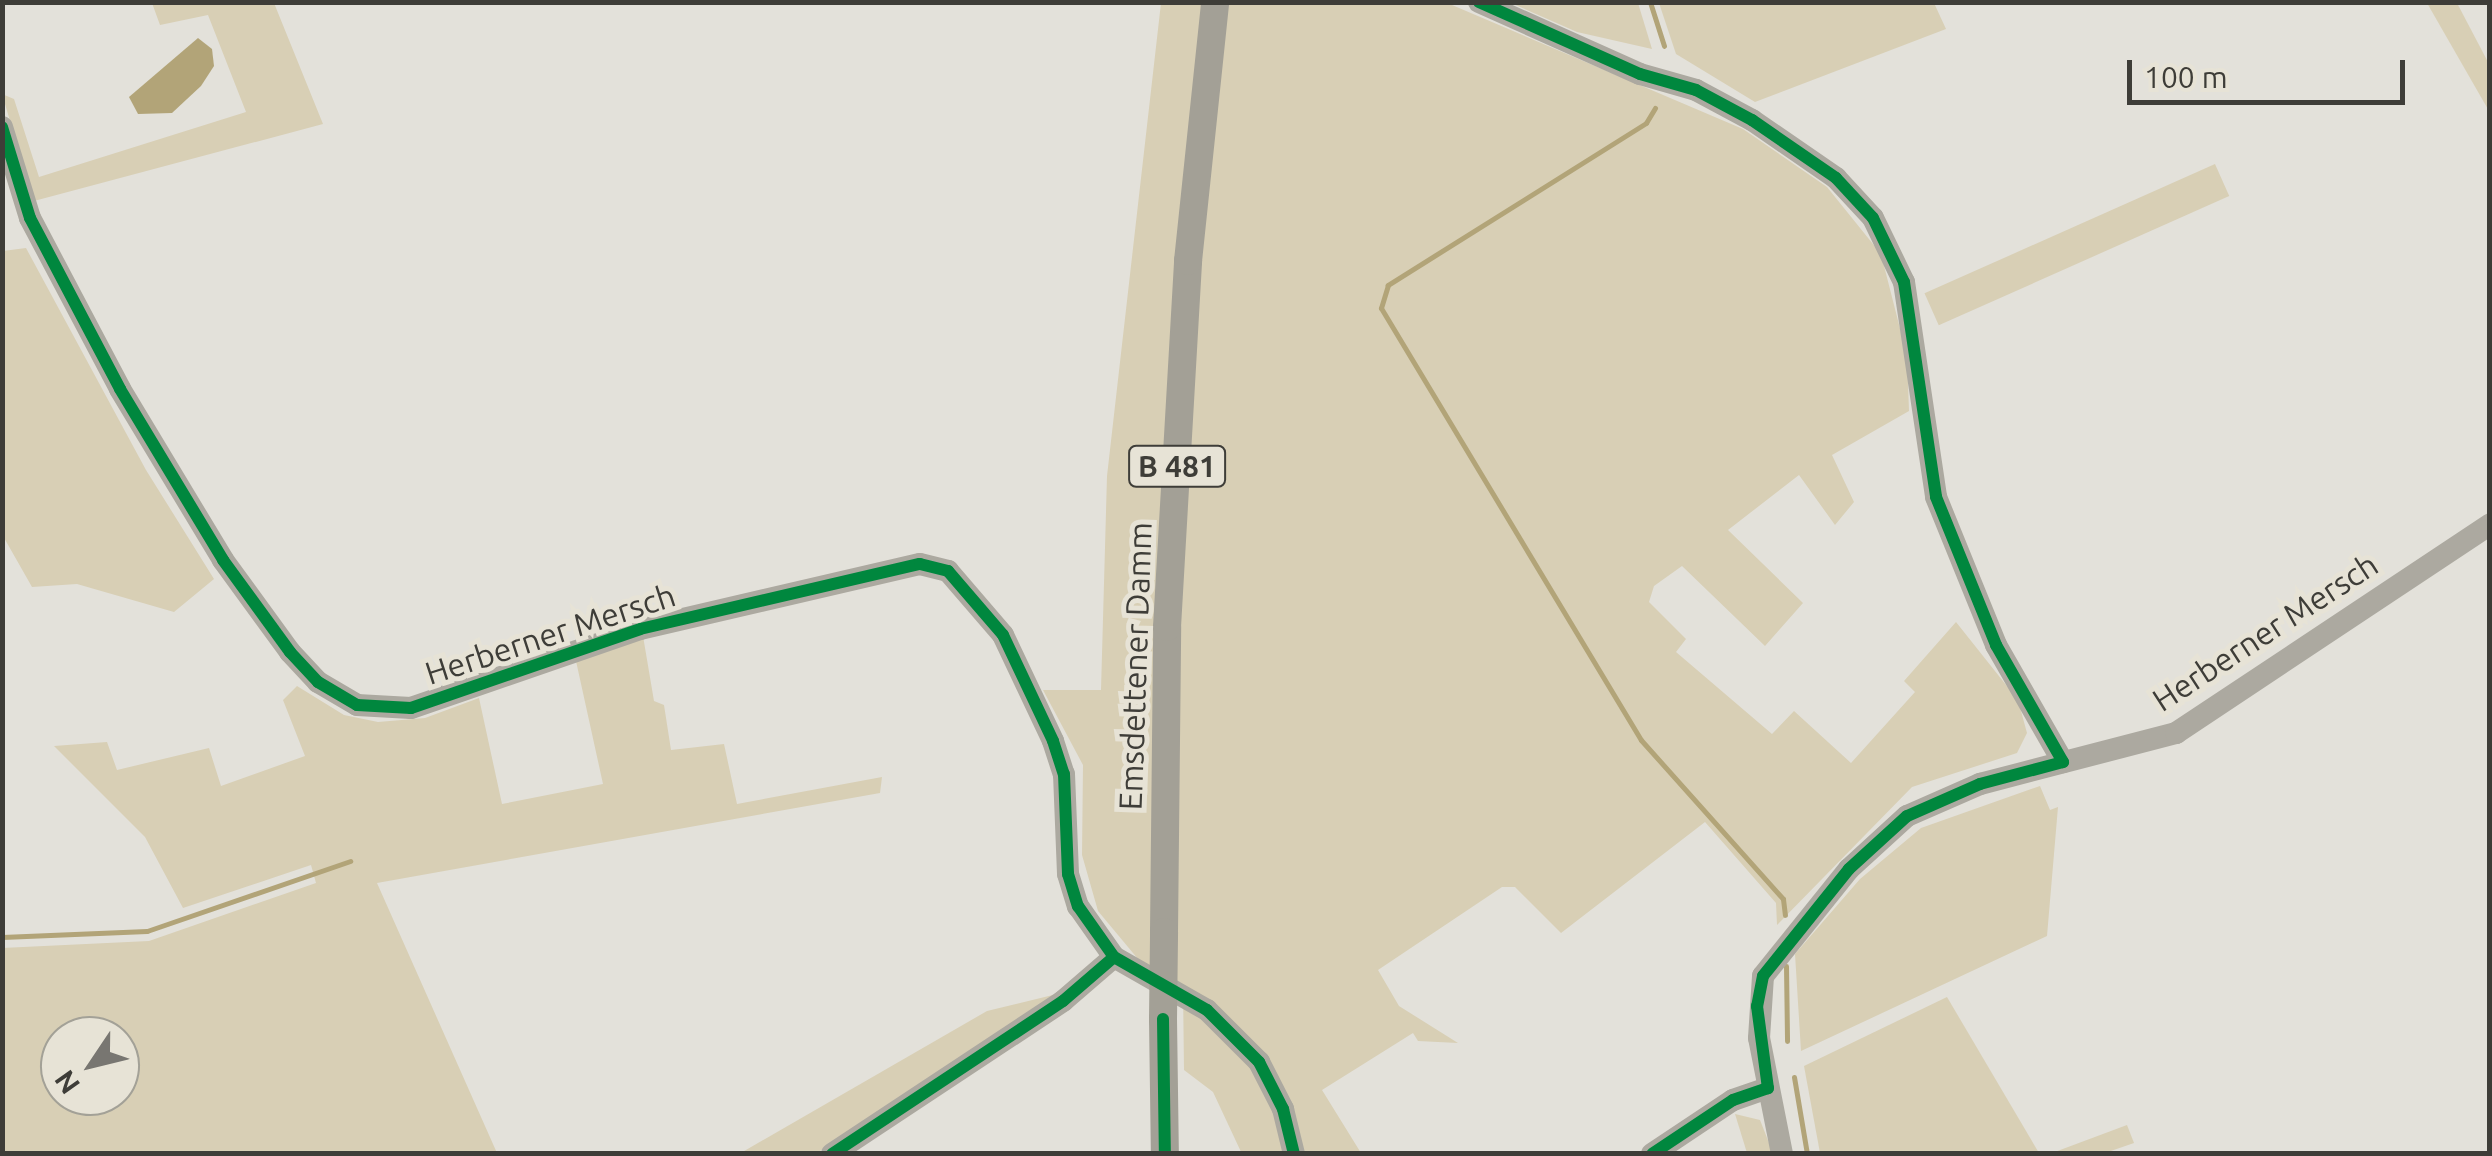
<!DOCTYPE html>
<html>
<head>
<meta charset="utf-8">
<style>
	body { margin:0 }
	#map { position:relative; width:2492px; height:1156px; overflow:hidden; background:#e3e1da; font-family:Ubuntu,sans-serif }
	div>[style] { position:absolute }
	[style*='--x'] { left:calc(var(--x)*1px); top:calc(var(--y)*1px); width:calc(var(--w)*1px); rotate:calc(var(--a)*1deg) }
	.green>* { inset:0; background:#d8cfb5; transform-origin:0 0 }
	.water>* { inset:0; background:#b2a478 }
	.stream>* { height:5px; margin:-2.5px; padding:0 2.5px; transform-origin:2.5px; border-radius:2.5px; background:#b2a478 }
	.minor>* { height:22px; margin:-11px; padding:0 11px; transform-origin:11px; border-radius:11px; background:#aca9a0 }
	.major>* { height:28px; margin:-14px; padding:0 14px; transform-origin:14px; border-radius:14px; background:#a3a096 }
	.major-bridge>* { height:28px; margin:-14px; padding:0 14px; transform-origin:14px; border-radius:14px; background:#a3a096 }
	.cycleway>* { height:12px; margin:-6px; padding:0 6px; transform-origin:6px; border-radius:6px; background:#00873e }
	span { translate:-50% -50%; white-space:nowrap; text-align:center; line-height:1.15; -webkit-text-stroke:10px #e7e3d6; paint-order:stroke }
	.shield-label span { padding:2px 8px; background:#e7e3d6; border:2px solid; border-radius:8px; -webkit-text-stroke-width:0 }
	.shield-label { font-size:30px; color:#3e3d38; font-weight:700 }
	.street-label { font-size:32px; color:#3e3d38 }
	.frame { position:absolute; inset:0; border:5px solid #3e3d38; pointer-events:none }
	.north { position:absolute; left:40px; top:1016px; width:100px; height:100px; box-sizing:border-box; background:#e7e3d6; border:2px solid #a3a197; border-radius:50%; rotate:235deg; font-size:28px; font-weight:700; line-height:40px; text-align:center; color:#3e3d38 }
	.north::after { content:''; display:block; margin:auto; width:35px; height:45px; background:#787671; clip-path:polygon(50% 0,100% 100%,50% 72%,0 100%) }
	.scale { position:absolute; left:2127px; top:60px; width:278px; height:45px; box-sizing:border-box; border:5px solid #3e3d38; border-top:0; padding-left:12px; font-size:30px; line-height:35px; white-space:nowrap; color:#3e3d38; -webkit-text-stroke:8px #e7e3d6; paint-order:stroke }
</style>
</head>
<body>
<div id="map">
	<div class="green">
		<i style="clip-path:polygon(1445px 2px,1743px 129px,1827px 187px,1881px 254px,1907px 356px,1909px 411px,1832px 455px,1854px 502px,1835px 525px,1799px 475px,1728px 530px,1803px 603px,1765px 646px,1682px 566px,1654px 586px,1649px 602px,1686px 639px,1676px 652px,1772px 734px,1794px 711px,1851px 763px,1915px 692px,1904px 681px,1956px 622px,2018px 700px,2027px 733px,2017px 753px,1912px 787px,1777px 925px,1776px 903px,1705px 822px,1561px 933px,1515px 887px,1502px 887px,1378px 970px,1399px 1006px,1458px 1043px,1418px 1041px,1413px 1033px,1322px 1090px,1361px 1153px,1242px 1154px,1213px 1092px,1184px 1070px,1183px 988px,1143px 965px,1098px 911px,1082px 855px,1083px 765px,1043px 690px,1101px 690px,1107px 476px,1161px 3px)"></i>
		<i style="clip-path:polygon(152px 3px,274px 3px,323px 124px,34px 201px,2px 94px,14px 99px,39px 177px,246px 112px,208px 15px,160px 25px)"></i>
		<i style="clip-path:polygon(1511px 3px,1638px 3px,1652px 49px,1577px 32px)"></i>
		<i style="clip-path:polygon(1659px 3px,1934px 3px,1946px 29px,1755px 102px,1676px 54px)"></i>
		<i style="clip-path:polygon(2427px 3px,2457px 3px,2489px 64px,2489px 111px)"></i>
		<i style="left:2215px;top:164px;width:35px;height:318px;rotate:66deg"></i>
		<i style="clip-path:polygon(26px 248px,146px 470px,214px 579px,174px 612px,77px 584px,32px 587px,3px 536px,3px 251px)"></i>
		<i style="clip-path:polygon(evenodd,643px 636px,654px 701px,664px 705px,671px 750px,724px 744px,737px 804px,882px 777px,880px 793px,377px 883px,497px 1153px,3px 1153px,2px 948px,149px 941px,316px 883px,311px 865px,183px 908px,145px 837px,54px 746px,107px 742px,117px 770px,209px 748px,221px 786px,305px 756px,283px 700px,297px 686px,344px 715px,378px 722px,425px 718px,479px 698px,502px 804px,603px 784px,576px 661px,643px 636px,60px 1036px,120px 1036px,120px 1096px,60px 1096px,60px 1036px)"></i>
		<i style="clip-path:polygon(2040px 786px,2050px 810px,2058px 807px,2047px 936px,1801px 1051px,1795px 954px,1860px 879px,1921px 828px)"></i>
		<i style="clip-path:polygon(1057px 994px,817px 1153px,739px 1154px,987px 1011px)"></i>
		<i style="clip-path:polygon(1947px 997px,2039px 1153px,1820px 1153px,1804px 1066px)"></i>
		<i style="clip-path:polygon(1735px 1114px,1760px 1120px,1773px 1153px,1747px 1153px)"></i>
		<i style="clip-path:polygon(2127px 1125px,2134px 1143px,2105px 1153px,2052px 1153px)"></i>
	</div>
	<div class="water">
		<i style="clip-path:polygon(198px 38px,212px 49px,214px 66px,201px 86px,172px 113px,138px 114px,129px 97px)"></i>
	</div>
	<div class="stream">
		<i style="--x:1650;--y:2;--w:46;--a:72.3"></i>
		<i style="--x:1655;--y:108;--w:17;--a:121"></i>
		<i style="--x:1646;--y:123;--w:305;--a:147.9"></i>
		<i style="--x:1388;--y:285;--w:24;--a:107"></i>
		<i style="--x:1381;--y:308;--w:504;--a:58.96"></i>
		<i style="--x:1641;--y:740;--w:213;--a:48.2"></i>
		<i style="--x:1783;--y:899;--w:16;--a:83"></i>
		<i style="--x:2;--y:937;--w:145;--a:-2.4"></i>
		<i style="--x:147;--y:931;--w:215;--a:-19"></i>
		<i style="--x:1786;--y:966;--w:75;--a:89.2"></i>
		<i style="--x:1794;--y:1077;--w:78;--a:80.4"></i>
	</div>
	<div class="minor">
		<i style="--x:1479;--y:2;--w:176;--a:24.1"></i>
		<i style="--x:1640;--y:74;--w:58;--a:15.9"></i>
		<i style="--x:1696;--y:90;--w:64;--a:28.2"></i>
		<i style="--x:1752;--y:120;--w:102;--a:34.6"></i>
		<i style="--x:1836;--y:178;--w:54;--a:47.2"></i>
		<i style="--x:1873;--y:218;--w:71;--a:64.2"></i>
		<i style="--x:1904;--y:282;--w:217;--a:81.5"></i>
		<i style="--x:1936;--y:497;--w:160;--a:67.9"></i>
		<i style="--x:1996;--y:645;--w:135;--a:60.2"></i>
		<i style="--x:2;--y:127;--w:95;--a:72.9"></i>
		<i style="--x:30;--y:218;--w:193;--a:62.2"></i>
		<i style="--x:120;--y:389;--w:200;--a:58.9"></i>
		<i style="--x:223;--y:560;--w:114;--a:53.9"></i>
		<i style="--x:290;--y:652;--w:41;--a:47"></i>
		<i style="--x:318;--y:682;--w:45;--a:30.5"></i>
		<i style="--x:357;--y:705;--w:54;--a:3.2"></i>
		<i style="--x:411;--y:708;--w:242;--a:-19"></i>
		<i style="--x:640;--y:629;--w:287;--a:-13.1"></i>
		<i style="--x:920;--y:564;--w:29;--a:14"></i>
		<i style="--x:948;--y:571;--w:84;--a:49.3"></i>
		<i style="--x:1003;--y:635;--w:117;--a:64.7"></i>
		<i style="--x:1053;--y:741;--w:35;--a:72"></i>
		<i style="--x:1064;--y:774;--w:100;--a:87.7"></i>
		<i style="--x:1068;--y:874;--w:34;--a:73"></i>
		<i style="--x:1078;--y:906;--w:62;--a:54.8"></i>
		<i style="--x:1114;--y:957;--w:107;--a:29.7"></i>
		<i style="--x:1207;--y:1010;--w:74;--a:45"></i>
		<i style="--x:1259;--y:1062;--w:53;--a:62.9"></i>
		<i style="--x:1283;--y:1109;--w:46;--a:76.3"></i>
		<i style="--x:832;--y:1154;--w:277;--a:-33.5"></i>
		<i style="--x:1063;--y:1001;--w:67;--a:-40.8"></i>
		<i style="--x:1652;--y:1154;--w:97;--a:-33.7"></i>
		<i style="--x:1733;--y:1100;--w:37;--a:-19"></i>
		<i style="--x:1782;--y:1154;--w:118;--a:-101.2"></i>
		<i style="--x:1759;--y:1038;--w:62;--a:-86.3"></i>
		<i style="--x:1763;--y:976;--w:137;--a:-51.2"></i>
		<i style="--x:1849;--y:869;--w:79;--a:-42.4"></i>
		<i style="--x:1907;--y:816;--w:80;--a:-23.7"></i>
		<i style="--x:1980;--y:784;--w:203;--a:-14.6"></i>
		<i style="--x:2176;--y:733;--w:377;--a:-33.6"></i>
	</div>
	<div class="major">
		<i style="--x:1164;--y:932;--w:305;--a:-89.4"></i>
		<i style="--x:1167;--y:627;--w:367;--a:-86.7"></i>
		<i style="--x:1188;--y:261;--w:260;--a:-84"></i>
		<i style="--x:1163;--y:1019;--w:135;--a:89.2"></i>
	</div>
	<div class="major-bridge">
		<i style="--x:1163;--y:1019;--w:87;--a:-89.3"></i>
	</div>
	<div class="cycleway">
		<i style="--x:1479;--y:2;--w:176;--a:24.1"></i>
		<i style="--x:1640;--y:74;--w:58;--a:15.9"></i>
		<i style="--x:1696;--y:90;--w:64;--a:28.2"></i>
		<i style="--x:1752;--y:120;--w:102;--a:34.6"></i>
		<i style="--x:1836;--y:178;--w:54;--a:47.2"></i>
		<i style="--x:1873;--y:218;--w:71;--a:64.2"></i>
		<i style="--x:1904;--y:282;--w:217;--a:81.5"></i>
		<i style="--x:1936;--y:497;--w:160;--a:67.9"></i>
		<i style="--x:1996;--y:645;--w:135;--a:60.2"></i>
		<i style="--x:2063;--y:762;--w:86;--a:165.2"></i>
		<i style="--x:1980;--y:784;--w:80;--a:156.3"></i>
		<i style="--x:1907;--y:816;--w:79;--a:137.6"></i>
		<i style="--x:1849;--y:869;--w:137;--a:128.8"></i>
		<i style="--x:1763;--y:976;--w:31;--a:101"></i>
		<i style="--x:1757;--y:1006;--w:83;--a:82.4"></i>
		<i style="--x:1768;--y:1088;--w:37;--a:161"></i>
		<i style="--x:1733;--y:1100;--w:97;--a:146.3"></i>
		<i style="--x:2;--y:127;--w:95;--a:72.9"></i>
		<i style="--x:30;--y:218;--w:193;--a:62.2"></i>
		<i style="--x:120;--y:389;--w:200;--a:58.9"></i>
		<i style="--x:223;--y:560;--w:114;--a:53.9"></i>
		<i style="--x:290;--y:652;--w:41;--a:47"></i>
		<i style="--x:318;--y:682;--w:45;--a:30.5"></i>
		<i style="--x:357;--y:705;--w:54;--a:3.2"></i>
		<i style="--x:411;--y:708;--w:242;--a:-19"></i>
		<i style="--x:640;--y:629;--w:287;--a:-13.1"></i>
		<i style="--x:920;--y:564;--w:29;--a:14"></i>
		<i style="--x:948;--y:571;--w:84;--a:49.3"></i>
		<i style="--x:1003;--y:635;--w:117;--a:64.7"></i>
		<i style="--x:1053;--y:741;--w:35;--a:72"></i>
		<i style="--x:1064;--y:774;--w:100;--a:87.7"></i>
		<i style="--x:1068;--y:874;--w:34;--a:73"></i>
		<i style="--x:1078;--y:906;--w:62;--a:54.8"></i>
		<i style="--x:1114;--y:957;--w:107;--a:29.7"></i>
		<i style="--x:1207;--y:1010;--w:74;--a:45"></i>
		<i style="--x:1259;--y:1062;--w:53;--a:62.9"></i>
		<i style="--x:1283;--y:1109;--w:46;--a:76.3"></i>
		<i style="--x:1163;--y:1019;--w:135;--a:89.2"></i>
		<i style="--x:832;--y:1154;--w:277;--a:-33.5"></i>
		<i style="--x:1063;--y:1001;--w:67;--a:-40.8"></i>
	</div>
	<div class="shield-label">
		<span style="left:1177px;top:466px">B 481</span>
	</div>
	<div class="street-label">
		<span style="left:2265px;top:632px;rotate:-33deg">Herberner Mersch</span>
		<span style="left:550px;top:634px;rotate:-18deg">Herberner Mersch</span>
		<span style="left:1135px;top:666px;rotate:-88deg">Emsdettener Damm</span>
	</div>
	<div class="frame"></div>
	<div class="north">N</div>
	<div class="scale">100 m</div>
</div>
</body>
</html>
